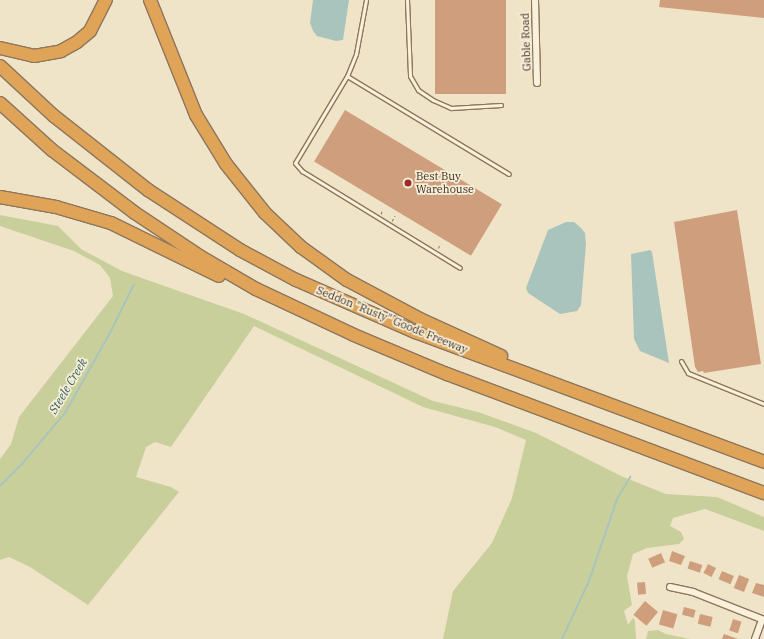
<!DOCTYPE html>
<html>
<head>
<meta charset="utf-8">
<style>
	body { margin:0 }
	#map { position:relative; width:764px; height:639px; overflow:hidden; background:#f0e4c8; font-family:"IBM Plex Serif",serif }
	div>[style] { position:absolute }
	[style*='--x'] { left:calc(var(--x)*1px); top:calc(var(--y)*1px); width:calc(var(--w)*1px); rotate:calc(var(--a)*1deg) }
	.green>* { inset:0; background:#c9cf9b }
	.water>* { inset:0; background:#a9c4bc }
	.stream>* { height:2px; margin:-1px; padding:0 1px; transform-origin:1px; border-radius:1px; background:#a9c4bc }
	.building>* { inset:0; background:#cf9f7d; transform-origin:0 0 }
	.path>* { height:1px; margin-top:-0.5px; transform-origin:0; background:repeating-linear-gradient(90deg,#8d765c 0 3px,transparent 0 5px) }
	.roads { filter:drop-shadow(1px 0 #8d765c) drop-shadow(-1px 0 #8d765c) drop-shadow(0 1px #8d765c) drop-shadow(0 -1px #8d765c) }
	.lane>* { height:3px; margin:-1.5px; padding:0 1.5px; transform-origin:1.5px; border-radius:1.5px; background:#faf1dc }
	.street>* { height:6px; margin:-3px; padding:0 3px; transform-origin:3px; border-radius:3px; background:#faf1dc }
	.highway>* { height:12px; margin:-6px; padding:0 6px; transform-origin:6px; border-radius:6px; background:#e0a458 }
	.dots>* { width:11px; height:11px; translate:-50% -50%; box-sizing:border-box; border:2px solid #f7eed8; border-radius:50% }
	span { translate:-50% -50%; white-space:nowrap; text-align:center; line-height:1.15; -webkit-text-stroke:3.5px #f7eed8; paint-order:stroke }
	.street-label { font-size:11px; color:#3d2e20 }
	.poi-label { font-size:11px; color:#3d2e20 }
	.left { translate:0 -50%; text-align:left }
	.water-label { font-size:12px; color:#2f5d5a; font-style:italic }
</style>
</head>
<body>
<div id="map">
	<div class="green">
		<i style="clip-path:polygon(0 215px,58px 226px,81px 249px,122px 271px,244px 314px,433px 401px,478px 412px,536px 433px,621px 476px,666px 494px,717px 497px,764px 517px,764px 531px,705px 509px,673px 518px,670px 526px,681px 532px,684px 539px,679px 544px,647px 548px,633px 554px,627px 576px,632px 605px,624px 611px,628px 625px,633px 618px,635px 620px,636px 639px,443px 639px,453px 591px,492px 543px,512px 498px,526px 440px,495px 427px,423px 407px,254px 326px,171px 447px,155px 442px,146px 447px,136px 477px,171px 487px,179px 492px,88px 605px,30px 567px,9px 557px,0 560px,0 459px,11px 444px,19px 417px,113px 296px,110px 278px,100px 265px,74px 251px,0 226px)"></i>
		<i style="clip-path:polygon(658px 630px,666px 634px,690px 639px,646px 639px,648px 631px)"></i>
	</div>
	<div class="water">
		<i style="clip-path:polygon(313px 0,349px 0,343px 40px,336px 41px,317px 36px,313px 31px,310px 23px)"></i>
		<i style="clip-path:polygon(566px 222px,574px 222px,581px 228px,585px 233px,586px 244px,581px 305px,577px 311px,560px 314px,528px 293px,526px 288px,548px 230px)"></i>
		<i style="clip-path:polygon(650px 250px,652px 252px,669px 363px,640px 351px,634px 339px,631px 254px)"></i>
	</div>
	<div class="stream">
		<i style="--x:0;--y:486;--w:30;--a:-45"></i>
		<i style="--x:21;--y:465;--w:68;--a:-49.8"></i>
		<i style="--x:65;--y:413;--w:94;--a:-60.7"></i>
		<i style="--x:111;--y:331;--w:52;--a:-63.9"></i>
		<i style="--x:562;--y:639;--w:64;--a:-65"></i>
		<i style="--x:589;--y:581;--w:87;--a:-71.1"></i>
		<i style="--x:617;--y:499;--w:26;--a:-59"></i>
	</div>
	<div class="building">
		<i style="left:435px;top:0;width:71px;height:94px"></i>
		<i style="clip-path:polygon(660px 0,764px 0,764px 18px,659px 7px)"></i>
		<i style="left:345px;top:110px;width:183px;height:60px;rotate:31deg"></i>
		<i style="clip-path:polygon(737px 210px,761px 364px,704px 373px,703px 371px,698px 372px,695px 367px,674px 222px)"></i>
		<i style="clip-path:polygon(672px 551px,685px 556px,681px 565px,669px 561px)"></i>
		<i style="left:661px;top:553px;width:10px;height:14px;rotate:66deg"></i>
		<i style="left:690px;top:561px;width:13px;height:8px;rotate:18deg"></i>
		<i style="left:708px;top:564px;width:9px;height:10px;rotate:27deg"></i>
		<i style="left:722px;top:571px;width:13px;height:9px;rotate:23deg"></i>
		<i style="left:739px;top:575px;width:11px;height:14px;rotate:22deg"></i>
		<i style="left:645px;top:582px;width:12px;height:8px;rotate:85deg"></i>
		<i style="clip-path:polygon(756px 583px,764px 585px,764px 597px,752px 593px)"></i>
		<i style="left:645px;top:601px;width:17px;height:18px;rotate:40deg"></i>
		<i style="left:684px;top:607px;width:12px;height:8px;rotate:14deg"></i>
		<i style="left:663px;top:610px;width:15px;height:15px;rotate:16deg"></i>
		<i style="left:700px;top:614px;width:13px;height:10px;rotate:13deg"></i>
		<i style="left:733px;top:619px;width:9px;height:12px;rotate:18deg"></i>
		<i style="clip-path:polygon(724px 634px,738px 639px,722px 639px)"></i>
	</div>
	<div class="path">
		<i style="--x:381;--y:214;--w:5;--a:-68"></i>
		<i style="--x:392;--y:221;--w:6;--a:-59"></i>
		<i style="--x:438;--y:248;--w:5;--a:-53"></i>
	</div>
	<div class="roads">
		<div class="lane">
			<i style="--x:366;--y:0;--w:55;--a:100.5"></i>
			<i style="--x:356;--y:54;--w:24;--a:112"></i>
			<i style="--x:347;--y:76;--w:101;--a:120.9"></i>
			<i style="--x:295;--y:163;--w:11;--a:49"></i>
			<i style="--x:302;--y:171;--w:185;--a:31.5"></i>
			<i style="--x:407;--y:0;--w:76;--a:87.7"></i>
			<i style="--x:410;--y:76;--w:16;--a:60"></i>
			<i style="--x:418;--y:90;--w:18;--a:34"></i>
			<i style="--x:433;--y:100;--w:20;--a:24"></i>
			<i style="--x:451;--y:108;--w:50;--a:-3.4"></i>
			<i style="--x:347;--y:76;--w:189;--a:31.2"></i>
			<i style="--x:681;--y:361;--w:14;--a:60"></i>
			<i style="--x:688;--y:373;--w:82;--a:22.2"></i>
		</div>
		<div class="street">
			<i style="--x:535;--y:0;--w:83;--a:88.6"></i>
			<i style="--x:670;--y:587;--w:24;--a:12"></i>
			<i style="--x:693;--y:592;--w:76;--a:21.5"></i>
			<i style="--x:755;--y:639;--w:20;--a:-70"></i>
		</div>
		<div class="highway">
			<i style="--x:150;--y:0;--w:124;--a:68.2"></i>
			<i style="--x:196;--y:115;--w:57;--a:58.5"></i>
			<i style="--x:226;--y:164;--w:63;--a:51.5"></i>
			<i style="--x:265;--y:213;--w:50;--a:43.4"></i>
			<i style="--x:301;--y:247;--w:57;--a:35.7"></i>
			<i style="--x:347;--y:280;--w:85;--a:28.1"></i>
			<i style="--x:422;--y:320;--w:87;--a:24.5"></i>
			<i style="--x:0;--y:48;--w:35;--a:13"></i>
			<i style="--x:34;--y:56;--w:27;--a:-10"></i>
			<i style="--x:61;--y:51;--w:18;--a:-29"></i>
			<i style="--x:77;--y:42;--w:17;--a:-40"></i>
			<i style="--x:90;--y:31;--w:35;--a:-63"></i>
			<i style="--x:0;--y:66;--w:74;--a:42.8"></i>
			<i style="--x:54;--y:116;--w:120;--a:38.2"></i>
			<i style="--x:148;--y:190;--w:110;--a:33.1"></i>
			<i style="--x:240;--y:250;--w:64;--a:28.2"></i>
			<i style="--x:296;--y:280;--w:130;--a:23.6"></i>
			<i style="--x:415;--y:332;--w:372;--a:20.4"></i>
			<i style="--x:0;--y:103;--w:70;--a:42.1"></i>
			<i style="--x:52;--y:150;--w:104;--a:37.2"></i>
			<i style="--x:135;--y:213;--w:79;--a:33.7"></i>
			<i style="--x:201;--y:257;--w:64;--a:30.2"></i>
			<i style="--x:256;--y:289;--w:108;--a:25.1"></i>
			<i style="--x:354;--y:335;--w:101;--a:22.8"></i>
			<i style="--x:447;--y:374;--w:339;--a:20.6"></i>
			<i style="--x:0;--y:197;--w:57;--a:10.1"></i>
			<i style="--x:56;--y:207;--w:57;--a:16.2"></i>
			<i style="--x:111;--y:223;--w:120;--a:26.1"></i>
		</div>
	</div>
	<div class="dots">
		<i style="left:408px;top:183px;background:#9e2a2b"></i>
	</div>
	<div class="street-label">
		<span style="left:526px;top:42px;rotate:-92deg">Gable Road</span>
		<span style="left:392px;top:320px;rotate:22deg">Seddon "Rusty" Goode Freeway</span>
	</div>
	<div class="poi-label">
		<span class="left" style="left:416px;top:183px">Best Buy<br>Warehouse</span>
	</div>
	<div class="water-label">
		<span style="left:68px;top:386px;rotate:-59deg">Steele Creek</span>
	</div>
</div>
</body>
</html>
